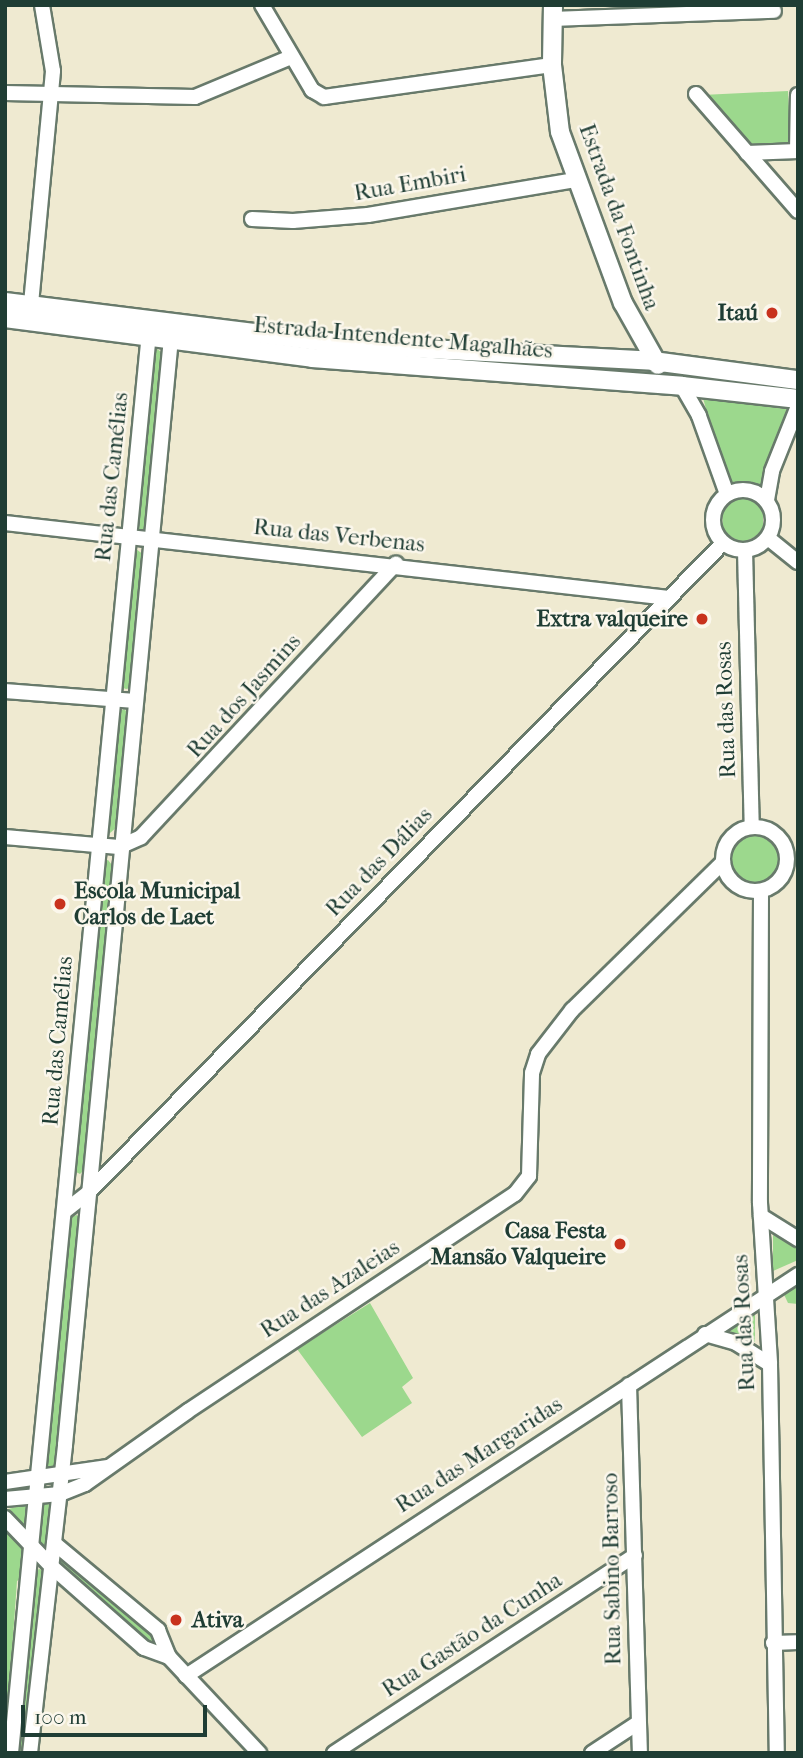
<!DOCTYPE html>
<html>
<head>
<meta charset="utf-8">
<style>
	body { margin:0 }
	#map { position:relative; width:803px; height:1758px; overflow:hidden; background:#efead1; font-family:"IM FELL French Canon",serif }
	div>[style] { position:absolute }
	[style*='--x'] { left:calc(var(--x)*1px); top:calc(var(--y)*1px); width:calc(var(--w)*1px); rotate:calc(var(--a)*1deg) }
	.green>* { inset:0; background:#9cd88d; transform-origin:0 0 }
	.round { border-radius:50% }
	.roads { filter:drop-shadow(2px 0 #687a6b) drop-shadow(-2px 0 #687a6b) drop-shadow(0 2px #687a6b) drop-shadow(0 -2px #687a6b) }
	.minor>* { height:14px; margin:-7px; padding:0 7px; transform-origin:7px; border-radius:7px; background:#fff }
	.minor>.ring { margin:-7px; padding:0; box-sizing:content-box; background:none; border:14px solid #fff; border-radius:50% }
	.major>* { height:18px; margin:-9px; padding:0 9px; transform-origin:9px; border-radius:9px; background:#fff }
	.dots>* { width:19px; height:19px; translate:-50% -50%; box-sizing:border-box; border:4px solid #fbf7ec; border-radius:50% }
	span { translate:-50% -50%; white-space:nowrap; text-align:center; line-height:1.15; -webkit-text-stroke:5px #fbf7ec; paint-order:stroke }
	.street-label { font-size:23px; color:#1f3d34 }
	.poi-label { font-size:23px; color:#1f3d34; font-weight:700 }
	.right { translate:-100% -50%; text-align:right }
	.left { translate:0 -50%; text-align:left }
	.frame { position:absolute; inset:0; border:7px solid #1f3d34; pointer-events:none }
	.scale { position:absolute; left:21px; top:1705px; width:186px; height:32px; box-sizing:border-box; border:4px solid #1f3d34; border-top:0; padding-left:9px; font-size:21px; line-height:24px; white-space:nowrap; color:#1f3d34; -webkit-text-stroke:5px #fbf7ec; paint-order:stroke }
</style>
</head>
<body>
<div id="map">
	<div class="green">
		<i style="clip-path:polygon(788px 91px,791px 148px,749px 149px,702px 95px)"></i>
		<i style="clip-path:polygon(157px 349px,164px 354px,146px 528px,139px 531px,152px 351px)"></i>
		<i style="clip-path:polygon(703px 398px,790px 403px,763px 479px,763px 533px,742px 543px,723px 532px,722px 510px,729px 494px)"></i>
		<i style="clip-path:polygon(136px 549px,144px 555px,131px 688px,126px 689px,121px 687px,132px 551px)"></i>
		<i style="clip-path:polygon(124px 709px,130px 715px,117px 827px,110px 833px,106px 831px,118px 712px)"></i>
		<i class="round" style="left:725px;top:831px;width:56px;height:56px"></i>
		<i style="clip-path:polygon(108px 860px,112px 865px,86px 1168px,80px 1174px,74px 1171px,104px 861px)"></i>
		<i style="clip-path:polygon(77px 1215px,81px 1220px,58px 1468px,47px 1469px,70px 1217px)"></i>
		<i style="clip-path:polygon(773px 1235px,798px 1246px,798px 1260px,773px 1271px)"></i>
		<i style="clip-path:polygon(798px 1275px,798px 1304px,788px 1303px,780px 1286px)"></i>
		<i style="clip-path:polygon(370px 1303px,413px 1378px,402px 1387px,412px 1403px,362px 1437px,297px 1349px)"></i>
		<i style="clip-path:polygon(755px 1314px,755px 1342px,727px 1330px)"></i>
		<i style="clip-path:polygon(47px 1501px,52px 1504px,47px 1544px,42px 1547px,37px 1540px,41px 1503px)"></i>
		<i style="clip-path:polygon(27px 1504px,31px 1506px,26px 1535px,5px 1510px)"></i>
		<i style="clip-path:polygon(5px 1529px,26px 1550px,23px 1577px,17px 1581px,6px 1736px)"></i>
		<i style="left:59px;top:1553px;width:132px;height:13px;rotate:41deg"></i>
		<i style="clip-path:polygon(40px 1569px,44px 1573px,28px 1753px,14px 1753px,36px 1570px)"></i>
	</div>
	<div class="roads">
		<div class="minor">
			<i style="--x:262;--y:5;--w:99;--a:59.5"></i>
			<i style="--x:312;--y:90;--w:14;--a:30"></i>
			<i style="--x:324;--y:97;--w:230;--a:-8"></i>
			<i style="--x:552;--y:19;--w:222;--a:-2.1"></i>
			<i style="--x:5;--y:93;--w:190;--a:1.2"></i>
			<i style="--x:195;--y:97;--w:104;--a:-22.6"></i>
			<i style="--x:696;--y:94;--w:155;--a:48.9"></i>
			<i style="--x:797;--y:151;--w:56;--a:-89"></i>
			<i style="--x:747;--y:153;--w:51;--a:-2.2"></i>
			<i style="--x:252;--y:219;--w:41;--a:2.8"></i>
			<i style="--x:293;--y:221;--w:75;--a:-4.6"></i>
			<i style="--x:368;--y:215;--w:210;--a:-9.6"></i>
			<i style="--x:31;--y:304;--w:234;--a:-84.6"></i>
			<i style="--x:53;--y:71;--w:67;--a:-99.5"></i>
			<i style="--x:682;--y:386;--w:34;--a:60"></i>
			<i style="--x:699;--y:416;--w:83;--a:70.3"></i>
			<i class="ring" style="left:713px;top:490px;width:46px;height:46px"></i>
			<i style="--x:767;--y:500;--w:29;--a:-80"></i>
			<i style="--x:772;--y:471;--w:70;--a:-68.2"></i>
			<i style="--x:5;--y:523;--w:668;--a:6.44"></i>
			<i style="--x:768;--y:538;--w:38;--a:39"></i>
			<i style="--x:745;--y:550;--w:277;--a:88.6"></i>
			<i style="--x:5;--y:691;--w:130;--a:4.4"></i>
			<i class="ring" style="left:723px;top:827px;width:50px;height:50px"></i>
			<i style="--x:5;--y:837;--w:114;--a:5"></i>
			<i style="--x:119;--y:847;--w:24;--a:-24"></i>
			<i style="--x:141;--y:837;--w:374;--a:-47"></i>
			<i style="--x:761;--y:891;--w:312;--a:90.2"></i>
			<i style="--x:760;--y:1203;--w:161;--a:86.4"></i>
			<i style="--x:770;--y:1364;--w:389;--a:89"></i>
			<i style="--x:65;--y:1211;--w:31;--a:-38"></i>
			<i style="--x:89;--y:1192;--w:907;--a:-45.67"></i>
			<i style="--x:761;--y:1216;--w:44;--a:31.9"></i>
			<i style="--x:705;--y:1334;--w:32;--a:16"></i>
			<i style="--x:736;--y:1343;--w:40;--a:32"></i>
			<i style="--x:629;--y:1385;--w:368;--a:88.3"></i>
			<i style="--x:5;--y:1482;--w:104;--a:-8.3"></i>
			<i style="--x:5;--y:1499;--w:55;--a:-5.2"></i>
			<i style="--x:60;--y:1494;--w:27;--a:-22"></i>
			<i style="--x:85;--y:1484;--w:126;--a:-35.3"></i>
			<i style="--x:188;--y:1411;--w:392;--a:-33.6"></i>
			<i style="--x:515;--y:1194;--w:23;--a:-52"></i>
			<i style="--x:529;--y:1176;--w:103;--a:-88.3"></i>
			<i style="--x:532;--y:1073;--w:20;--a:-72"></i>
			<i style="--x:538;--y:1054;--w:56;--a:-52.3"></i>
			<i style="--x:572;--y:1010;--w:211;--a:-44.4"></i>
			<i style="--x:5;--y:1518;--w:66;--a:46.2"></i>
			<i style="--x:51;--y:1566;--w:124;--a:41.4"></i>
			<i style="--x:144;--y:1648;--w:27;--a:20"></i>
			<i style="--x:54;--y:1543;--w:136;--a:39.9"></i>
			<i style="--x:158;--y:1630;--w:29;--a:68"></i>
			<i style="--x:169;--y:1657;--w:132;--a:46.8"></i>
			<i style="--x:773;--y:1643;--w:25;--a:-2"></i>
			<i style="--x:186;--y:1676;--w:732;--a:-33.23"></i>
			<i style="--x:11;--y:1753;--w:1426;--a:-84.45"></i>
			<i style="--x:30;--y:1753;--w:310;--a:-83.5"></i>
			<i style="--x:65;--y:1445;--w:1111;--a:-84.53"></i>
			<i style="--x:334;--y:1753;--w:360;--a:-33.3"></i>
			<i style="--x:592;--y:1753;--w:55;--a:-33.1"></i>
		</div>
		<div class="major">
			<i style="--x:553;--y:5;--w:60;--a:91"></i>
			<i style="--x:552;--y:65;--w:67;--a:83.2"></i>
			<i style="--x:560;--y:132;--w:182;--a:69.8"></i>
			<i style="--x:623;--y:303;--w:71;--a:60.6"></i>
			<i style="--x:5;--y:302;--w:350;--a:7.1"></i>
			<i style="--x:352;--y:345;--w:301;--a:3"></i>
			<i style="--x:653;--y:361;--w:146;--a:7.5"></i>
			<i style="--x:5;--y:318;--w:310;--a:7.4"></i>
			<i style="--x:312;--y:358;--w:371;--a:4.3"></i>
			<i style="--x:682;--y:386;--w:117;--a:6.4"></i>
		</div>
	</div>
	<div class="dots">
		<i style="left:772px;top:313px;background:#c8321e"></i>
		<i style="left:702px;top:619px;background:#c8321e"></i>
		<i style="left:60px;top:904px;background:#c8321e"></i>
		<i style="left:620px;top:1244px;background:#c8321e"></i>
		<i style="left:176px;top:1620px;background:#c8321e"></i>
	</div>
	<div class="street-label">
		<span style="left:410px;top:184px;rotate:-10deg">Rua Embiri</span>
		<span style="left:619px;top:217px;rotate:70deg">Estrada da Fontinha</span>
		<span style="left:403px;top:338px;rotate:5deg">Estrada Intendente Magalhães</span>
		<span style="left:112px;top:477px;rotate:-84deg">Rua das Camélias</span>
		<span style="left:339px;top:536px;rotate:6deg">Rua das Verbenas</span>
		<span style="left:244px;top:696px;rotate:-48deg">Rua dos Jasmins</span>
		<span style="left:726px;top:710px;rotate:-92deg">Rua das Rosas</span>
		<span style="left:379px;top:862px;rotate:-46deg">Rua das Dálias</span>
		<span style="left:58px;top:1041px;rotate:-85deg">Rua das Camélias</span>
		<span style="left:330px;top:1289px;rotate:-33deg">Rua das Azaleias</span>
		<span style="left:744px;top:1323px;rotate:-93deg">Rua das Rosas</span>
		<span style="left:479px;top:1455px;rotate:-33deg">Rua das Margaridas</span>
		<span style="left:612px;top:1569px;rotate:-91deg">Rua Sabino Barroso</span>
		<span style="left:472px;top:1635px;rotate:-33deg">Rua Gastão da Cunha</span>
	</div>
	<div class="poi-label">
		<span class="right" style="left:758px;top:313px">Itaú</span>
		<span class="right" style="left:688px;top:619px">Extra valqueire</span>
		<span class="left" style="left:74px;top:904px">Escola Municipal<br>Carlos de Laet</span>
		<span class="right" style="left:606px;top:1244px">Casa Festa<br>Mansão Valqueire</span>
		<span class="left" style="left:192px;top:1620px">Ativa</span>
	</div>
	<div class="frame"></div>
	<div class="scale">100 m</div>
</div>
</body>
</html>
